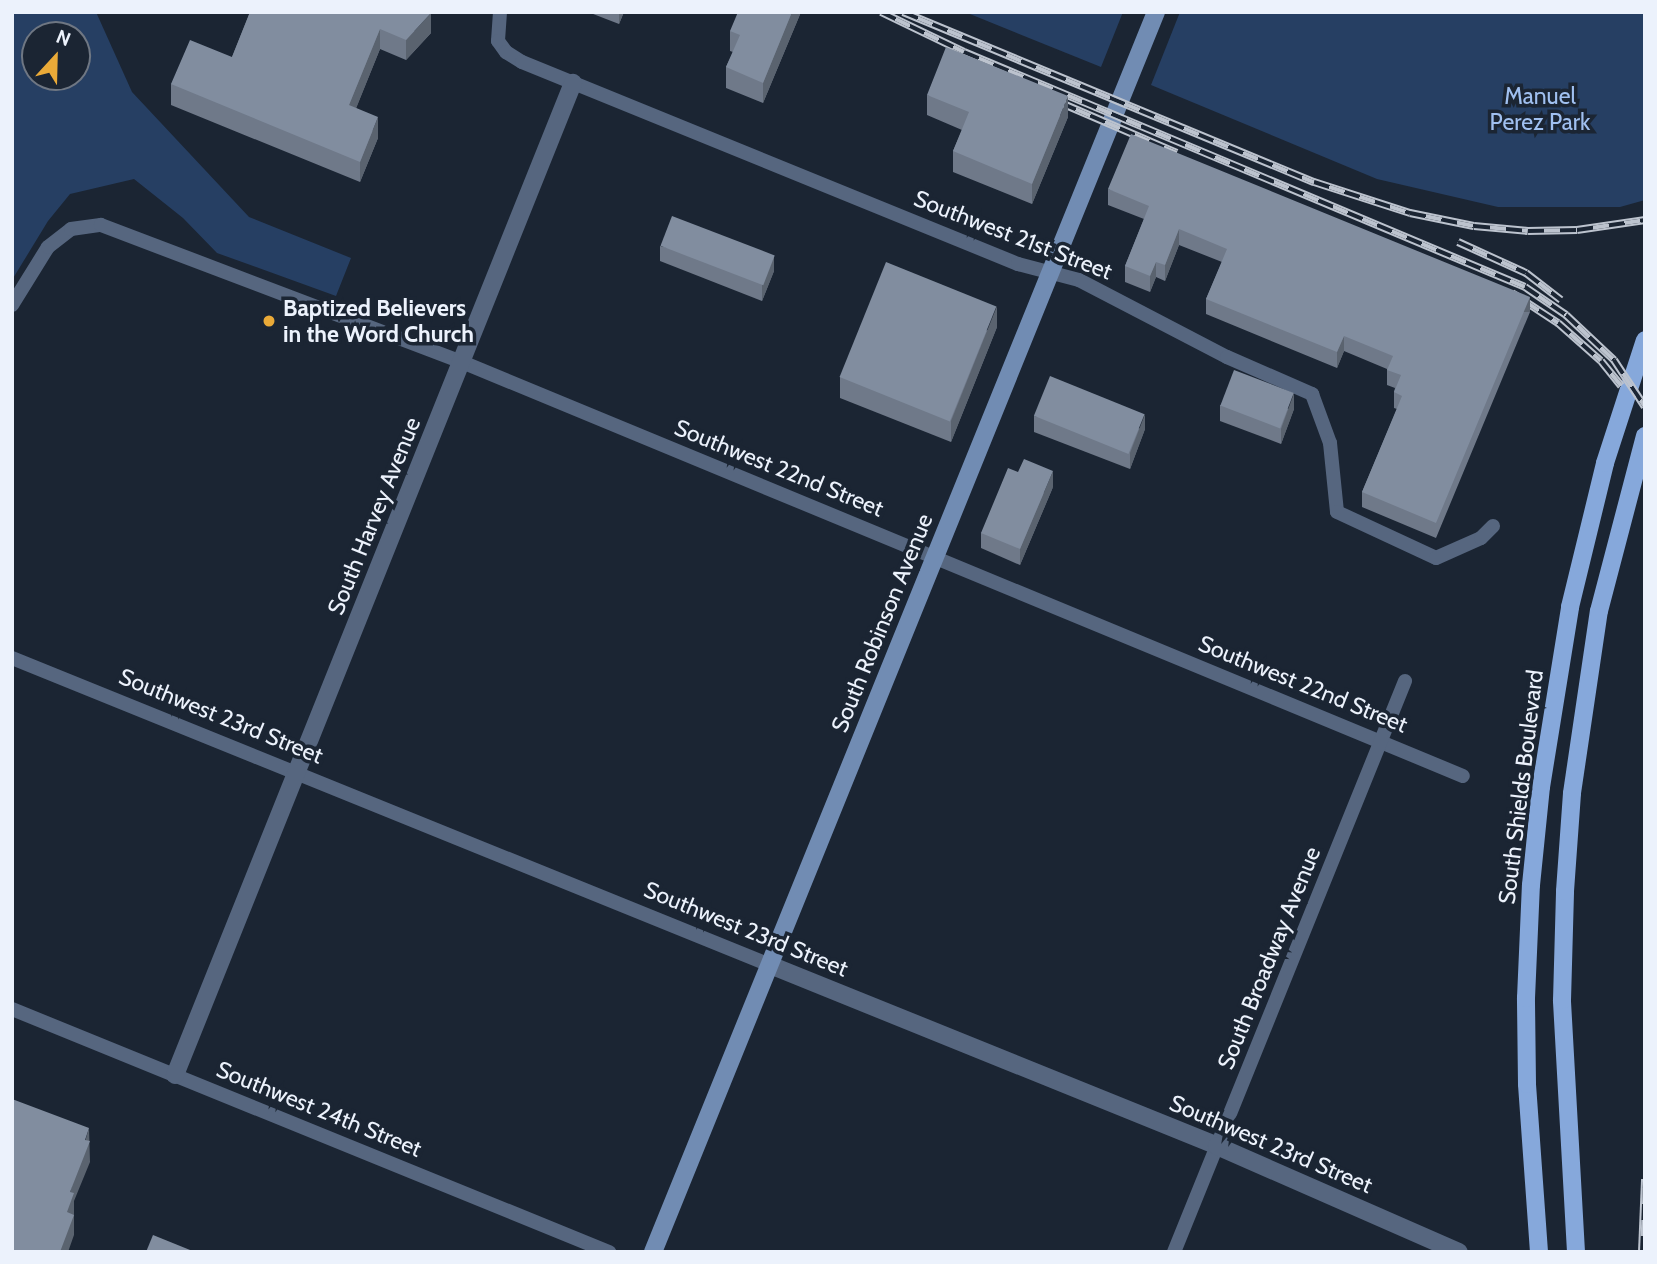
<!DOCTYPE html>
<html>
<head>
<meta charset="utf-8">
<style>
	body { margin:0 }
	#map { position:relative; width:1657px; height:1264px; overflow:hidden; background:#1b2533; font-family:Cabin,sans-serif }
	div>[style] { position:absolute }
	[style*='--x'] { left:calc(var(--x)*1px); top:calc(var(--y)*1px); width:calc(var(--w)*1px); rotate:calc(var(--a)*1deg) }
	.green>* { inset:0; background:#263f63 }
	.minor>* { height:14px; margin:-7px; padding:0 7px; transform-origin:7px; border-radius:7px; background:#56667f }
	.tertiary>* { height:18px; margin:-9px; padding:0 9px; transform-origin:9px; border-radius:9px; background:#56667f }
	.secondary>* { height:18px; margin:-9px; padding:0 9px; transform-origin:9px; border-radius:9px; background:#718cb3 }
	.primary>* { height:18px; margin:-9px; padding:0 9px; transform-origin:9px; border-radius:9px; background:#86a8db }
	.rail>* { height:8px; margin-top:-4px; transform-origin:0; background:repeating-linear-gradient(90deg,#1b2533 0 16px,#bcc3ce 0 32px); box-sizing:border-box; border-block:2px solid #bcc3ce }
	.wall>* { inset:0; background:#6f7989 }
	.shaded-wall>* { inset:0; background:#5a636f; transform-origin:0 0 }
	.building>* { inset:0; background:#818d9f; transform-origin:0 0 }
	.dots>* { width:19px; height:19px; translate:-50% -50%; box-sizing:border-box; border:4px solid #1b2533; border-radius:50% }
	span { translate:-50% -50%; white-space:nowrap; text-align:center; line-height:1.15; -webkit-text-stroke:7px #1b2533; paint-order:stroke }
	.park-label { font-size:23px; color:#a0c0f0 }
	.street-label { font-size:23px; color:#ecf2fc }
	.poi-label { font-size:23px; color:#ecf2fc; font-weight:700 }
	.left { translate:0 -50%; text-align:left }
	.frame { position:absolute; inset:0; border:14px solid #ecf2fc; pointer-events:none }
	.north { position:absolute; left:21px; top:21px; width:70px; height:70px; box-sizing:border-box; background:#1b2533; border:2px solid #6f7783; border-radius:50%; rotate:22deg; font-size:19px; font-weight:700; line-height:28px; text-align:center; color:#ecf2fc }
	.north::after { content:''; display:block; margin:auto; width:24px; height:32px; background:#eaaa38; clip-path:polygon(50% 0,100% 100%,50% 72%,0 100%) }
</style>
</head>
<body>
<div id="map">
	<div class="green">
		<i style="clip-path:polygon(evenodd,12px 12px,96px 12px,132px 92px,249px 217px,351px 258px,336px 296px,217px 253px,183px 218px,134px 179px,70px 194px,48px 221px,12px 280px,12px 12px,77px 35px,77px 77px,35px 77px,35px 35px,77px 35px)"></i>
		<i style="clip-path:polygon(965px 12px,1123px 12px,1101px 67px)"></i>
		<i style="clip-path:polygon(1180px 12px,1645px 12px,1645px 200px,1620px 207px,1498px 207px,1377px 179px,1151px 85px)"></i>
	</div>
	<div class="minor">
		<i style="--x:500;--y:12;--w:29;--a:94"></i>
		<i style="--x:498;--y:41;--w:14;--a:54"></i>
		<i style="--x:506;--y:52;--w:19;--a:32"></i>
		<i style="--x:522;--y:62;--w:536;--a:22.16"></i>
		<i style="--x:1018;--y:264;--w:63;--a:14.7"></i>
		<i style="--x:1079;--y:280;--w:167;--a:27.5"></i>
		<i style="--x:1227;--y:357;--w:93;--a:23.5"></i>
		<i style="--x:1312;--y:394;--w:52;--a:69.8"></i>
		<i style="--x:1330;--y:443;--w:69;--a:84.2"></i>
		<i style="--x:1337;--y:512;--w:109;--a:24.9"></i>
		<i style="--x:1436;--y:558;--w:49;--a:-24"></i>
		<i style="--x:1481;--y:538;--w:17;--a:-45"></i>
		<i style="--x:12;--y:305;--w:68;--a:-58.2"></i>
		<i style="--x:48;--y:247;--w:29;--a:-38"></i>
		<i style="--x:71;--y:229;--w:30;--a:-8"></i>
		<i style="--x:101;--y:225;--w:386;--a:20.8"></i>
		<i style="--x:462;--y:362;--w:1083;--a:22.47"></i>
		<i style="--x:12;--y:658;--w:818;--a:22.05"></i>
		<i style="--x:12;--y:1009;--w:645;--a:22.15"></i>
		<i style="--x:1174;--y:1252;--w:616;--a:-67.97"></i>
	</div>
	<div class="tertiary">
		<i style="--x:770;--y:965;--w:482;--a:22"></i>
		<i style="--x:1217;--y:1146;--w:264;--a:23.7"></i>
		<i style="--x:175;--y:1075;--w:1069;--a:-68.14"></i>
	</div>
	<div class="secondary">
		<i style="--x:653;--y:1252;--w:1338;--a:-67.92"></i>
	</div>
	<div class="primary">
		<i style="--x:1539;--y:1252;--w:168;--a:-94.1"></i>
		<i style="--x:1527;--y:1084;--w:86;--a:-90.7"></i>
		<i style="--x:1526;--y:998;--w:113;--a:-87.5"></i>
		<i style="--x:1531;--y:885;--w:99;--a:-84.2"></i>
		<i style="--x:1541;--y:787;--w:182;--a:-80.8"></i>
		<i style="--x:1570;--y:607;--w:148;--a:-76.3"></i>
		<i style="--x:1605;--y:463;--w:129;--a:-72"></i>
		<i style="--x:1576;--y:1252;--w:252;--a:-93.2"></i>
		<i style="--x:1562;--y:1000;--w:109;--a:-88.4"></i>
		<i style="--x:1565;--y:891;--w:98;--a:-85.9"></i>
		<i style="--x:1572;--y:793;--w:184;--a:-81.6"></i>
		<i style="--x:1599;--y:611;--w:181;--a:-75.3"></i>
	</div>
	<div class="rail">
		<i style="--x:881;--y:12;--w:92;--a:25.7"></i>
		<i style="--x:964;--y:52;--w:608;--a:22.73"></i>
		<i style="--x:1525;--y:287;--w:50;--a:34.3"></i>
		<i style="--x:1566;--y:315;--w:66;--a:43.2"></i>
		<i style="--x:1614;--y:360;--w:56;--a:56.6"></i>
		<i style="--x:903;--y:12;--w:445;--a:22.5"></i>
		<i style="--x:1314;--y:182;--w:101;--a:17.9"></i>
		<i style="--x:1410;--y:213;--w:65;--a:11.5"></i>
		<i style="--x:1474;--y:226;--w:54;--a:5.3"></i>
		<i style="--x:1528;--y:231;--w:49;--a:-1.2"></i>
		<i style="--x:1577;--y:230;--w:69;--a:-8.4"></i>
		<i style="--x:1061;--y:103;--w:126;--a:23.3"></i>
		<i style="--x:1458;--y:242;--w:75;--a:24.5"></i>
		<i style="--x:1526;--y:273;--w:44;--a:37.6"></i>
		<i style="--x:1512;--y:293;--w:55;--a:33.1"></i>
		<i style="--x:1558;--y:323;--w:57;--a:41.5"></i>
		<i style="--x:1601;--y:361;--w:32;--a:51"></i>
		<i style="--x:1642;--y:1252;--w:73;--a:-87.6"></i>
	</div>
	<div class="wall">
		<i style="clip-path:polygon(250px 12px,431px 33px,406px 60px,380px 49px,356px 108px,378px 138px,360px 182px,171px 105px,171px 84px,232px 57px)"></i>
		<i style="clip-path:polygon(588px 12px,624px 12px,619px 24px)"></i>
		<i style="clip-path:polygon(801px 12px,763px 103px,726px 88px,726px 67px,733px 52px,730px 51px,730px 31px)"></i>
		<i style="clip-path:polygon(927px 95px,1068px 117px,1032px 204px,953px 172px,953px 151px,962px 130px,927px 115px)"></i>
		<i style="clip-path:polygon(1108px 189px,1530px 312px,1436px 538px,1362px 507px,1362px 492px,1397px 409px,1394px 408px,1394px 392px,1395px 388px,1387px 385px,1387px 369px,1344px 351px,1337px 368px,1206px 314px,1206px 299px,1222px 262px,1179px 245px,1165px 281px,1156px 277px,1150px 292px,1125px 282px,1125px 266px,1144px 219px,1108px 205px)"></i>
		<i style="clip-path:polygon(660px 246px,774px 271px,762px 301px,660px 261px)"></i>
		<i style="clip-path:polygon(997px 327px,951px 442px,840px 398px,840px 377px)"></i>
		<i style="clip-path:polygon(1220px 405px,1294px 409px,1281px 444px,1220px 421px)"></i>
		<i style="clip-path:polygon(1034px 416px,1145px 429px,1130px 469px,1034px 432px)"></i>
		<i style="clip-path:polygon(1053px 487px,1020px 565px,981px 548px,981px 533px)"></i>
	</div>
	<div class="shaded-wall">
		<i style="clip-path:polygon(619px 12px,624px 12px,619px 24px)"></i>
		<i style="clip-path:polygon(792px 12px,801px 12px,763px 103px,763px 83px)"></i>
		<i style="clip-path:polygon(431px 13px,431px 33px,406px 60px,406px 40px)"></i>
		<i style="clip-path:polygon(380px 29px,380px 49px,349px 126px,349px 105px)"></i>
		<i style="clip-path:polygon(1068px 96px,1068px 117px,1032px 204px,1032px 184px)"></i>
		<i style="clip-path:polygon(378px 117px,378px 138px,360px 182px,360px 162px)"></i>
		<i style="clip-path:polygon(1179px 229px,1179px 245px,1165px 281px,1165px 265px)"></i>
		<i style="clip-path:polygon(774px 256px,774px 271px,762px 301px,762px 285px)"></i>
		<i style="clip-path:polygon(1156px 262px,1156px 277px,1150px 292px,1150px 276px)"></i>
		<i style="left:1530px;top:297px;width:15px;height:245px;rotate:90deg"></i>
		<i style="clip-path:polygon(997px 306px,997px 327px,951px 442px,951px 421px)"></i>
		<i style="clip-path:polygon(1344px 336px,1344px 351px,1337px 368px,1337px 352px)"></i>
		<i style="clip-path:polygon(1294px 393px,1294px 409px,1281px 444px,1281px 429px)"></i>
		<i style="clip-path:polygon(1145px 414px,1145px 429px,1130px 469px,1130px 453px)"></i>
		<i style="clip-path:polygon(1053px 471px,1053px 487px,1020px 565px,1020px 549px)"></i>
		<i style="clip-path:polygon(89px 1128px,90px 1162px,74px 1201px,74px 1235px,68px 1252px,60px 1252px,70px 1192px)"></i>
	</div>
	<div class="building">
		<i style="clip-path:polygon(250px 12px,431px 13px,406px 40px,380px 29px,349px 105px,378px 117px,360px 162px,171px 84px,190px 40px,232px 57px)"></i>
		<i style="clip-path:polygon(738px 12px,792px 12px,763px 83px,726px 67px,740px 35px,730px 31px)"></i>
		<i style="clip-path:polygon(946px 47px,1068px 96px,1032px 184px,953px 151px,969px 112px,927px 95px)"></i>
		<i style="clip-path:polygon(1131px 134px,1530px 297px,1436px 523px,1362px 492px,1402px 396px,1394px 392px,1401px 375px,1387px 370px,1393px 356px,1344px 336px,1337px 352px,1206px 299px,1227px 249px,1179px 229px,1165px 265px,1156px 262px,1150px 276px,1125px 266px,1149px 206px,1108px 189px)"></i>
		<i style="left:672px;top:216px;width:110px;height:32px;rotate:21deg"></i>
		<i style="left:886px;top:262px;width:119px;height:124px;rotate:22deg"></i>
		<i style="left:1234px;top:370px;width:64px;height:38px;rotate:21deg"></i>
		<i style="left:1050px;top:376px;width:102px;height:43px;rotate:22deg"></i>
		<i style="clip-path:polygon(1024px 459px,1053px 471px,1020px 549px,981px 533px,1008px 468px,1018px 472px)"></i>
		<i style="clip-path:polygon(12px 1099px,89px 1128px,85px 1140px,90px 1141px,70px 1192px,74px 1193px,67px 1212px,74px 1215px,60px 1252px,49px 1252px,45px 1250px,44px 1252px,12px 1252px)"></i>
		<i style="clip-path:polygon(153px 1235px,195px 1252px,146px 1252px)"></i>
	</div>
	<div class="dots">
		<i style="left:269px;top:321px;background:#eaaa38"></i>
	</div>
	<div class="park-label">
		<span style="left:1540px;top:109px">Manuel<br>Perez Park</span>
	</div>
	<div class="street-label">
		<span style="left:1013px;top:235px;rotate:21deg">Southwest 21st Street</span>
		<span style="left:779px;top:468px;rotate:22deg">Southwest 22nd Street</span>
		<span style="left:374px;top:516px;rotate:-68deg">South Harvey Avenue</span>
		<span style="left:882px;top:623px;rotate:-68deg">South Robinson Avenue</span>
		<span style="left:1303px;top:684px;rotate:22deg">Southwest 22nd Street</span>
		<span style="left:221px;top:716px;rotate:22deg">Southwest 23rd Street</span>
		<span style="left:1521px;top:787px;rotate:-83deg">South Shields Boulevard</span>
		<span style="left:746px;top:929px;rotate:22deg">Southwest 23rd Street</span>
		<span style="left:1269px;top:958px;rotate:-68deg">South Broadway Avenue</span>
		<span style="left:319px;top:1109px;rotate:22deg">Southwest 24th Street</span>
		<span style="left:1271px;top:1144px;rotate:23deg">Southwest 23rd Street</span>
	</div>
	<div class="poi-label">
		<span class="left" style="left:283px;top:321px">Baptized Believers<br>in the Word Church</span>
	</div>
	<div class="frame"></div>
	<div class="north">N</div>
</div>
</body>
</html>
